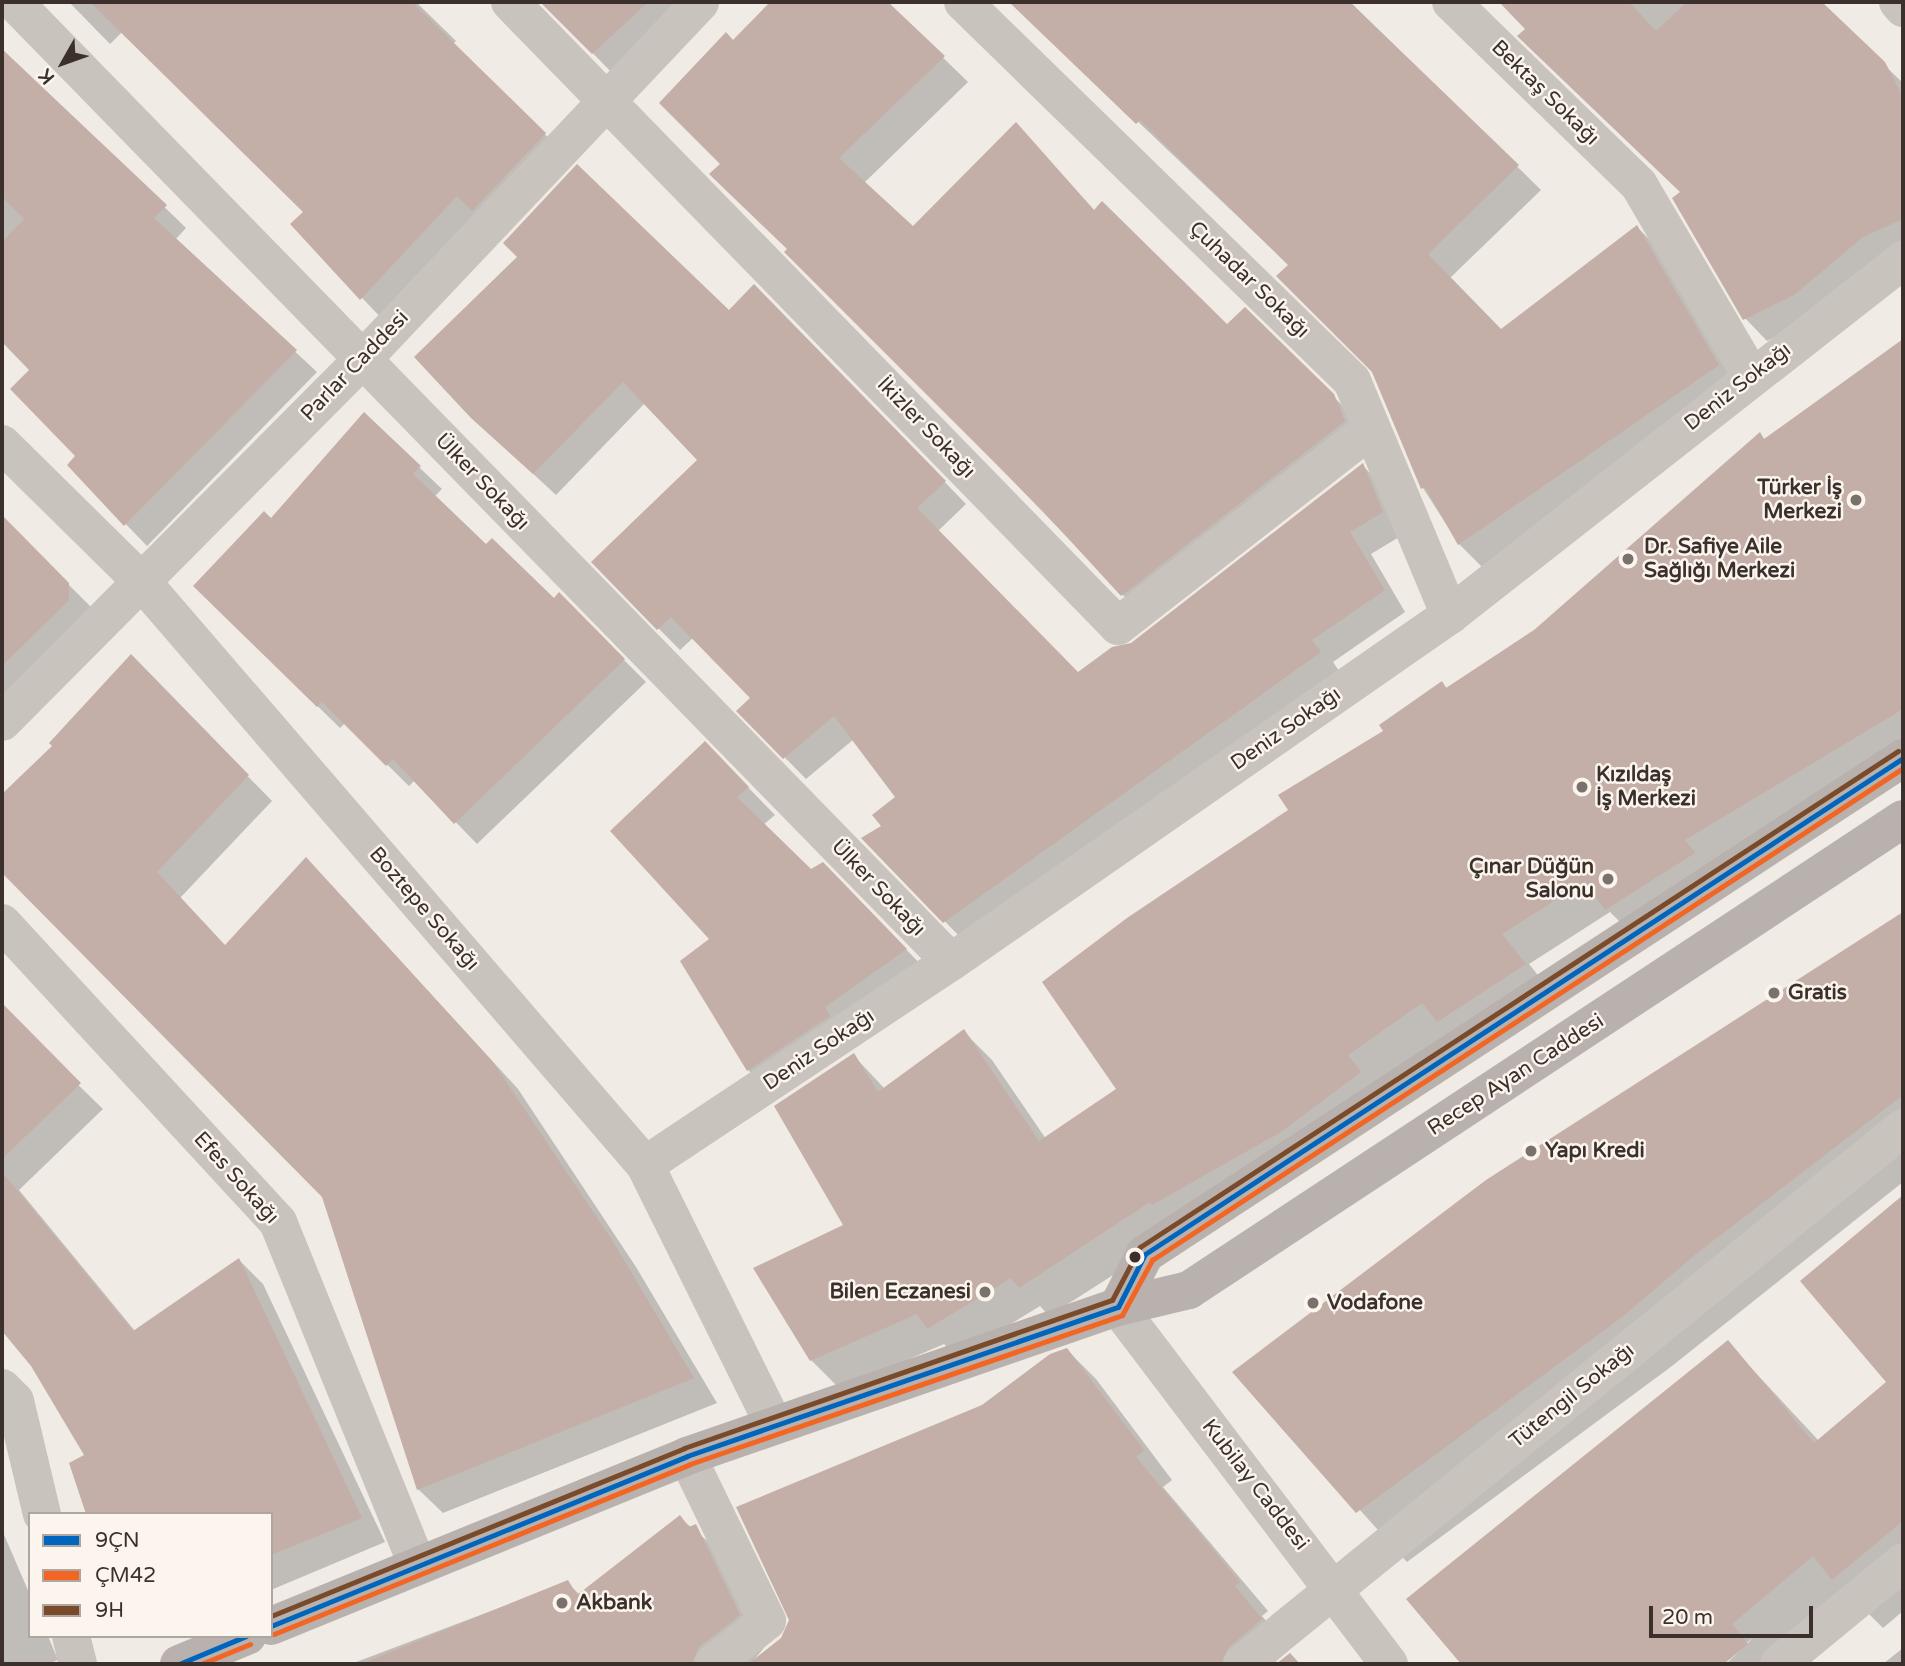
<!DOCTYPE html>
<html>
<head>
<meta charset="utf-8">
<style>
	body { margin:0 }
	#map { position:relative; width:1905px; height:1666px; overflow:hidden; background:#f0ebe5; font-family:"Varela Round",sans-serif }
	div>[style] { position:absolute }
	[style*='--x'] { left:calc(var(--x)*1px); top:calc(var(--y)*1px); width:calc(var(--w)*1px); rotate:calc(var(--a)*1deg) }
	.shadow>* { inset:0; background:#0003 }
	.building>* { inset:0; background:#c3afa7 }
	.minor>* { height:38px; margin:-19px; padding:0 19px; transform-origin:19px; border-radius:19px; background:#c9c3be }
	.major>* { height:38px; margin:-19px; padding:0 19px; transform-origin:19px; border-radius:19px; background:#b8b1ad }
	.bus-1>* { height:5px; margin:-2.5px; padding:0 2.5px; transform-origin:2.5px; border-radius:2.5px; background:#0065bd }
	.bus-2>* { height:5px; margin:-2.5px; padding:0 2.5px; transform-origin:2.5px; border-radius:2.5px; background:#f26522 }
	.bus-3>* { height:5px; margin:-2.5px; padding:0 2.5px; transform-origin:2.5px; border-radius:2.5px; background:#7a4b2a }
	.dots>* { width:19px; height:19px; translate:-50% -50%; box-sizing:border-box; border:4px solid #fbf5ee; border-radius:50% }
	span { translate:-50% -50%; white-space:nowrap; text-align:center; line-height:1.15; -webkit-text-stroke:5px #fbf5ee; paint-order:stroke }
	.street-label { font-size:21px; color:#3b302b }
	.poi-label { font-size:21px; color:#3b302b; font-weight:700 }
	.right { translate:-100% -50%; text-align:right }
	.left { translate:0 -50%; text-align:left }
	.frame { position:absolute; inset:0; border:4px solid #3b302b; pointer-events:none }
	.legend { position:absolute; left:28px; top:1512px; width:245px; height:126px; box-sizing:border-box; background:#fbf5ee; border:2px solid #aea6a0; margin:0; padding:9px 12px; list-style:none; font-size:21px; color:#3b302b }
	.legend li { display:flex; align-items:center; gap:14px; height:35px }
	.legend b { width:35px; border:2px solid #aea6a0 }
	.north { position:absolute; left:28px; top:28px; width:70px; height:70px; -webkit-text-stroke:5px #fbf5ee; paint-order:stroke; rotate:230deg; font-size:19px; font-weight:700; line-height:28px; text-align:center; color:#3b302b }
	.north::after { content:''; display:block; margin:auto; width:24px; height:32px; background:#3b302b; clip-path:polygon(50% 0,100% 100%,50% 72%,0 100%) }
	.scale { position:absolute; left:1649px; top:1606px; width:164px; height:32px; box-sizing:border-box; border:4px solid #3b302b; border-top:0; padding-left:9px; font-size:21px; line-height:24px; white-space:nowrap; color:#3b302b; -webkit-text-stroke:5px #fbf5ee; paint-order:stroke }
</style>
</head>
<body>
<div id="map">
	<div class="shadow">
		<i style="clip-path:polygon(69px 2px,416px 2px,456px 41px,453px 44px,569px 158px,385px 322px,292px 224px,306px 212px,122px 32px,110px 44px)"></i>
		<i style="clip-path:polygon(543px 2px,694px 2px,616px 77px)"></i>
		<i style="clip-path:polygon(791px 2px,886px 2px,968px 82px,864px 183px,913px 229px,1016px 125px,1095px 211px,1227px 326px,1332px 395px,1358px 421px,1147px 620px,789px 249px,722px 164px,734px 42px)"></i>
		<i style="clip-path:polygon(1012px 2px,1350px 2px,1541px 190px,1450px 278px,1501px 331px,1637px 227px,1661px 251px,1742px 390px,1483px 568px,1459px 544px,1423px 488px,1370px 366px,1290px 266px)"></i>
		<i style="clip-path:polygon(1501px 2px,1818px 2px,1903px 83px,1903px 251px,1814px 318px,1767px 341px,1745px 318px,1682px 192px)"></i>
		<i style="clip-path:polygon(2px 49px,186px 228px,175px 240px,317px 372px,147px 546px,69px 465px,78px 456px,31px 370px,2px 339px)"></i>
		<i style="clip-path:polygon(776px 308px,966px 504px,938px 531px,1078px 675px,1132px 645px,1363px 466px,1384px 487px,1404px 534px,1371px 554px,1405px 612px,1333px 662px,1341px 674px,966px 943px,864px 839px,884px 826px,897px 797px,854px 739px,806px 779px,739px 711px,752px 698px,693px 638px,680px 650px,593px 562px,699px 460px,645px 403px,556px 495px,472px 417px,729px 313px)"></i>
		<i style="clip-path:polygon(1903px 341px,1903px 756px,1635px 937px,1610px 912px,1529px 964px,1553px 994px,1049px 1316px,1040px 1306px,957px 1357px,944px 1344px,840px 1389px,811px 1360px,846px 1226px,853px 1055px,885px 1089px,963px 1031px,992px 1060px,1046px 1139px,1119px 1089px,1290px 810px,1442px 683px,1448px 689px,1535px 631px,1760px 434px,1765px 440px)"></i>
		<i style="clip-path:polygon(364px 415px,442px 489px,434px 497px,486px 547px,554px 600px,559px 595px,646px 682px,477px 844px,415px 780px,409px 786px,345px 723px,340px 728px,195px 586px,272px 520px)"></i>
		<i style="clip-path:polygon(11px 527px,101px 617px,2px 707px,2px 535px)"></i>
		<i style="clip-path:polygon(131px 657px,272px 801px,180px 898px,226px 947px,330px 884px,518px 1089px,636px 1267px,717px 1403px,443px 1513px,418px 1489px,323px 1196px,2px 871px,2px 796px,55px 746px)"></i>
		<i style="clip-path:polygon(705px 743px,775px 815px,763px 825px,810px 872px,850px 892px,933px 977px,776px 1097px,748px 1070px,711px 940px)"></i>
		<i style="clip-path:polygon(1903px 915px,1903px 1182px,1672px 1366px,1407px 1562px,1235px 1372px,1488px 1181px)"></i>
		<i style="clip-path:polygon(2px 1011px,103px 1109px,19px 1190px,135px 1331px,239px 1260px,263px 1284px,385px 1542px,271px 1590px,271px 1514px,86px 1456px,33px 1365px,2px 1329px)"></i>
		<i style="clip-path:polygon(1903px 1197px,1903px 1611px,1883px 1628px,1861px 1606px,1792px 1664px,1726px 1664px,1754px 1637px,1721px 1664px,1463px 1664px,1409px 1599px,1727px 1342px,1819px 1441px,1889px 1383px,1803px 1282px)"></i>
		<i style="clip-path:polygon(1067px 1350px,1096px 1379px,1172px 1480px,1163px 1487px,1268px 1611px,1262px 1616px,1290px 1649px,1273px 1664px,351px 1664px,567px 1582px,580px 1595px,679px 1517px,724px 1555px,767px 1644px,753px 1661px,782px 1639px,983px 1406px)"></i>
		<i style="clip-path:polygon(2px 1530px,30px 1595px,30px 1636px,48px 1636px,58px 1660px,48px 1664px,2px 1664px)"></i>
		<i style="clip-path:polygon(1903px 1648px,1903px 1664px,1883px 1664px)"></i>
	</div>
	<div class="building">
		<i style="clip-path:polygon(90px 2px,412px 2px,546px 133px,472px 211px,457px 196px,360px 300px,290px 224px,303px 212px)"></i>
		<i style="clip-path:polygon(540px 2px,648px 2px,592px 54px)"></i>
		<i style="clip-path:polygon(770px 2px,888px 2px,945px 56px,839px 158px,913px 226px,1016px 122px,1094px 210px,1102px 201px,1227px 324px,1245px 307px,1334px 394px,1345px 421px,1121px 596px,1043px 511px,784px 252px,787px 249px,709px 174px,720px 164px,659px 103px,726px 32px,733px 40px)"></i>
		<i style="clip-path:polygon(1009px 2px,1350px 2px,1519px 165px,1428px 254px,1501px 329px,1637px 225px,1719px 365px,1458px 545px,1425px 487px,1421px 489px,1372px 372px,1276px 276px,1288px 265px,1140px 120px,1136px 124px)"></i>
		<i style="clip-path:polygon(1499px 2px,1629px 2px,1656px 31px,1687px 2px,1822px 2px,1885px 62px,1903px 97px,1903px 219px,1863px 237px,1794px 295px,1743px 320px,1672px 198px,1680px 192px,1517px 36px,1525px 29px)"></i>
		<i style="clip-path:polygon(2px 49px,167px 205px,154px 218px,297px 350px,124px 526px,67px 465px,75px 456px,10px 389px,29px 370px,2px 342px,2px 242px,24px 219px,2px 197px)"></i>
		<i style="clip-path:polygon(577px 164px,729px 310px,754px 284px,946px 481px,917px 508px,1078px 672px,1112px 647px,1131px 643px,1363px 463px,1383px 512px,1350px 532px,1385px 590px,1312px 640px,1321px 652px,943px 923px,861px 838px,881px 826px,872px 815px,895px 797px,834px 716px,783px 759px,736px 711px,750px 698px,671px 617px,657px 630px,591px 562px,697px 460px,623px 382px,533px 474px,471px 418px,414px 357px,517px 257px,503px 243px)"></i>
		<i style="clip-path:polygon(1903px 339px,1903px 709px,1685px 840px,1695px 853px,1605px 910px,1585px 881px,1502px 934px,1526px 964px,1437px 1022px,1422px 1003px,1348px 1055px,1361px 1072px,1281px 1132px,1152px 1205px,1150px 1202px,1019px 1288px,1011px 1278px,927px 1329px,917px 1314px,810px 1361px,753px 1268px,843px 1225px,774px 1106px,854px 1053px,878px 1092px,964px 1029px,1039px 1141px,1116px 1089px,1042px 982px,1127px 918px,1288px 810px,1278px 795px,1383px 731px,1379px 725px,1442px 681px,1446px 688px,1534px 630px,1760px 432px,1764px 439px)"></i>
		<i style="clip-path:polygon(364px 412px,421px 466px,413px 474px,486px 544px,492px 538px,554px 598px,559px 592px,625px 659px,454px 824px,393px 759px,386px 766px,322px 702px,317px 707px,193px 586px,264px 511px,271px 518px)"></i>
		<i style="clip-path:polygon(2px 515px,69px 583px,69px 600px,2px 666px)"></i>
		<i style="clip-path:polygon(131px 654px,249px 775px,157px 872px,225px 945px,306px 857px,493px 1062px,612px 1240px,694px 1378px,417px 1490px,322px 1197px,2px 873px,2px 794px,52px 746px,49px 743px)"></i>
		<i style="clip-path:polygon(705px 741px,749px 787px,737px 797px,811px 869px,823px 862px,907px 949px,825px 1007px,830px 1016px,747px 1071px,680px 961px,709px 939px,610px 831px)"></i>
		<i style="clip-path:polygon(1903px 912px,1903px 1095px,1696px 1254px,1622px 1317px,1356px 1513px,1232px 1372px,1486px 1180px)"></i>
		<i style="clip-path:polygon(2px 1003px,81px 1083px,2px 1159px)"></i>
		<i style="clip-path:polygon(2px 1172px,133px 1331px,239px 1258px,362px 1518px,271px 1555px,271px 1514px,86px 1514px,69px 1463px,84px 1455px,31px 1366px,2px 1331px)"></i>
		<i style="clip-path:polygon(1903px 1195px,1903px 1521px,1832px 1580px,1813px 1556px,1732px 1624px,1748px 1644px,1724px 1664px,1461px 1664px,1406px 1599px,1728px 1340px,1814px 1443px,1886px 1382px,1800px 1281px)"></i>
		<i style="clip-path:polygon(1067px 1348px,1144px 1450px,1136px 1457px,1240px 1582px,1235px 1586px,1262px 1619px,1228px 1648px,1221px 1664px,748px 1664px,781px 1638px,789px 1620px,736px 1507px,982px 1405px,1050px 1354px)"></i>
		<i style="clip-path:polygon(680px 1515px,689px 1527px,696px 1524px,740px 1615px,699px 1647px,692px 1664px,361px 1664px,568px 1580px,577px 1595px)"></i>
		<i style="clip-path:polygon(1290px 1653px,1300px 1664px,1276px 1664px)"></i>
	</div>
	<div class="minor">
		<i style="--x:14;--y:2;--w:1341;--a:45.69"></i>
		<i style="--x:510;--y:2;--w:871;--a:45.74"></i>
		<i style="--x:1118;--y:626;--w:321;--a:-37.9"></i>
		<i style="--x:963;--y:2;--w:543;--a:44.25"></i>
		<i style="--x:1352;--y:381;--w:254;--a:67.3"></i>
		<i style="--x:1451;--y:2;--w:262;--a:44.2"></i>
		<i style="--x:1639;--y:185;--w:221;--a:59.6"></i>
		<i style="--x:1898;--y:2;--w:8;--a:50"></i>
		<i style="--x:2;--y:444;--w:198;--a:44.6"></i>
		<i style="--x:143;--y:583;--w:769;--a:49.22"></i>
		<i style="--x:645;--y:1165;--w:290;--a:63.6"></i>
		<i style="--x:2;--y:722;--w:511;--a:-45.16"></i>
		<i style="--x:362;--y:360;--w:492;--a:-46.6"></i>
		<i style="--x:2;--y:923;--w:407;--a:47.3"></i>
		<i style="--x:278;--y:1222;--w:370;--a:67.9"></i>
		<i style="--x:645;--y:1165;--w:367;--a:-33.6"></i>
		<i style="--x:951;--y:962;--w:608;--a:-34.81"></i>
		<i style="--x:1450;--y:615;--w:576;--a:-38.08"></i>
		<i style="--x:1118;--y:1307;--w:448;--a:52.8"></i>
		<i style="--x:2;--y:1388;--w:18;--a:45"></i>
		<i style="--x:15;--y:1401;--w:116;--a:76.6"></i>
		<i style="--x:687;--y:1456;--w:183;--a:64.1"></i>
		<i style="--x:767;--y:1621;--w:69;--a:141.5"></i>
		<i style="--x:71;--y:1636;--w:29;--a:76"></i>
		<i style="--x:1242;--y:1664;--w:851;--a:-39.04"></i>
		<i style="--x:1779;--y:1664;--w:161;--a:-39.4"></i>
	</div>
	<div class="major">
		<i style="--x:1118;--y:1307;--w:59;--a:-63"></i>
		<i style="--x:1145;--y:1254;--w:906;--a:-33.2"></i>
		<i style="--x:271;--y:1626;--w:449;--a:-22.2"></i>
		<i style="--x:687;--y:1456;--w:456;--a:-19.1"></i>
		<i style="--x:1118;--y:1307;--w:73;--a:-13.5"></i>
		<i style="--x:1189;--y:1290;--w:855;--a:-33.41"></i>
		<i style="--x:179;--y:1664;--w:74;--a:-22.4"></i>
	</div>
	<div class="bus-1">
		<i style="--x:271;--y:1626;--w:449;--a:-22.2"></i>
		<i style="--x:687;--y:1456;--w:456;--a:-19.1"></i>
		<i style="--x:1118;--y:1307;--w:59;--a:-63"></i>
		<i style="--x:1145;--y:1254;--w:906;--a:-33.2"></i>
		<i style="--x:179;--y:1664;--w:73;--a:-22.7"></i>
	</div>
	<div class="bus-2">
		<i style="--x:274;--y:1634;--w:449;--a:-22.2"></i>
		<i style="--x:690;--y:1464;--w:457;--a:-19"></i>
		<i style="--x:1122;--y:1315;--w:63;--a:-61.4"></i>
		<i style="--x:1152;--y:1260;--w:898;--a:-33.23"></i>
		<i style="--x:201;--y:1664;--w:53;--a:-22.2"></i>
	</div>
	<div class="bus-3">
		<i style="--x:271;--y:1616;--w:446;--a:-22.1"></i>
		<i style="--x:684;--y:1448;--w:453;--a:-19.1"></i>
		<i style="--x:1112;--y:1300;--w:60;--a:-62.2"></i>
		<i style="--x:1140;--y:1247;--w:906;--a:-33.2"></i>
	</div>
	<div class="dots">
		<i style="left:1856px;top:500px;background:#7a716c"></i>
		<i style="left:1628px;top:559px;background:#7a716c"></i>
		<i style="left:1582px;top:787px;background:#7a716c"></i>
		<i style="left:1608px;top:879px;background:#7a716c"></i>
		<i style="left:1774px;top:993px;background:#7a716c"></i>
		<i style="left:1531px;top:1151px;background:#7a716c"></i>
		<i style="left:1135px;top:1257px;background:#3b302b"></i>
		<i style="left:985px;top:1292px;background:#7a716c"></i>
		<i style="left:1313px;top:1303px;background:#7a716c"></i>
		<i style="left:562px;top:1603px;background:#7a716c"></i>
	</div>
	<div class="street-label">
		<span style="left:1545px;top:93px;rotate:44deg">Bektaş Sokağı</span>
		<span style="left:1249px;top:280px;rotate:44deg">Çuhadar Sokağı</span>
		<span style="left:355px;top:366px;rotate:-46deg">Parlar Caddesi</span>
		<span style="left:1738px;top:387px;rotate:-38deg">Deniz Sokağı</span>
		<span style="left:926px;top:428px;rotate:46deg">İkizler Sokağı</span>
		<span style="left:482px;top:482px;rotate:46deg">Ülker Sokağı</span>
		<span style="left:1286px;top:729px;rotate:-35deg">Deniz Sokağı</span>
		<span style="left:878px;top:888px;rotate:46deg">Ülker Sokağı</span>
		<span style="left:424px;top:909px;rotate:49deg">Boztepe Sokağı</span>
		<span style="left:819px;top:1050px;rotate:-34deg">Deniz Sokağı</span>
		<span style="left:1516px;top:1075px;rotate:-33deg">Recep Ayan Caddesi</span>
		<span style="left:236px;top:1178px;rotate:48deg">Efes Sokağı</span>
		<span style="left:1572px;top:1396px;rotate:-39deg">Tütengil Sokağı</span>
		<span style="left:1255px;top:1485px;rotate:52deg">Kubilay Caddesi</span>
	</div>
	<div class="poi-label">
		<span class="right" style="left:1842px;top:500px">Türker İş<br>Merkezi</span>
		<span class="left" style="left:1644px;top:559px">Dr. Safiye Aile<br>Sağlığı Merkezi</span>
		<span class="left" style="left:1596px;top:787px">Kızıldaş<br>İş Merkezi</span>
		<span class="right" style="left:1594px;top:879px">Çınar Düğün<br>Salonu</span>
		<span class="left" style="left:1788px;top:993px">Gratis</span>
		<span class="left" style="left:1545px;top:1151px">Yapı Kredi</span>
		<span class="right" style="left:971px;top:1292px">Bilen Eczanesi</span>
		<span class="left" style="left:1327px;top:1303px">Vodafone</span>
		<span class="left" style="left:576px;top:1603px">Akbank</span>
	</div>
	<div class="frame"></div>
	<ul class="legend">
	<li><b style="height:9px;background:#0065bd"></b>9ÇN</li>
	<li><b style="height:9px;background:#f26522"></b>ÇM42</li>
	<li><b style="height:9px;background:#7a4b2a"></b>9H</li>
	</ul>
	<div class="north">K</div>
	<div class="scale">20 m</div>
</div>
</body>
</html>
